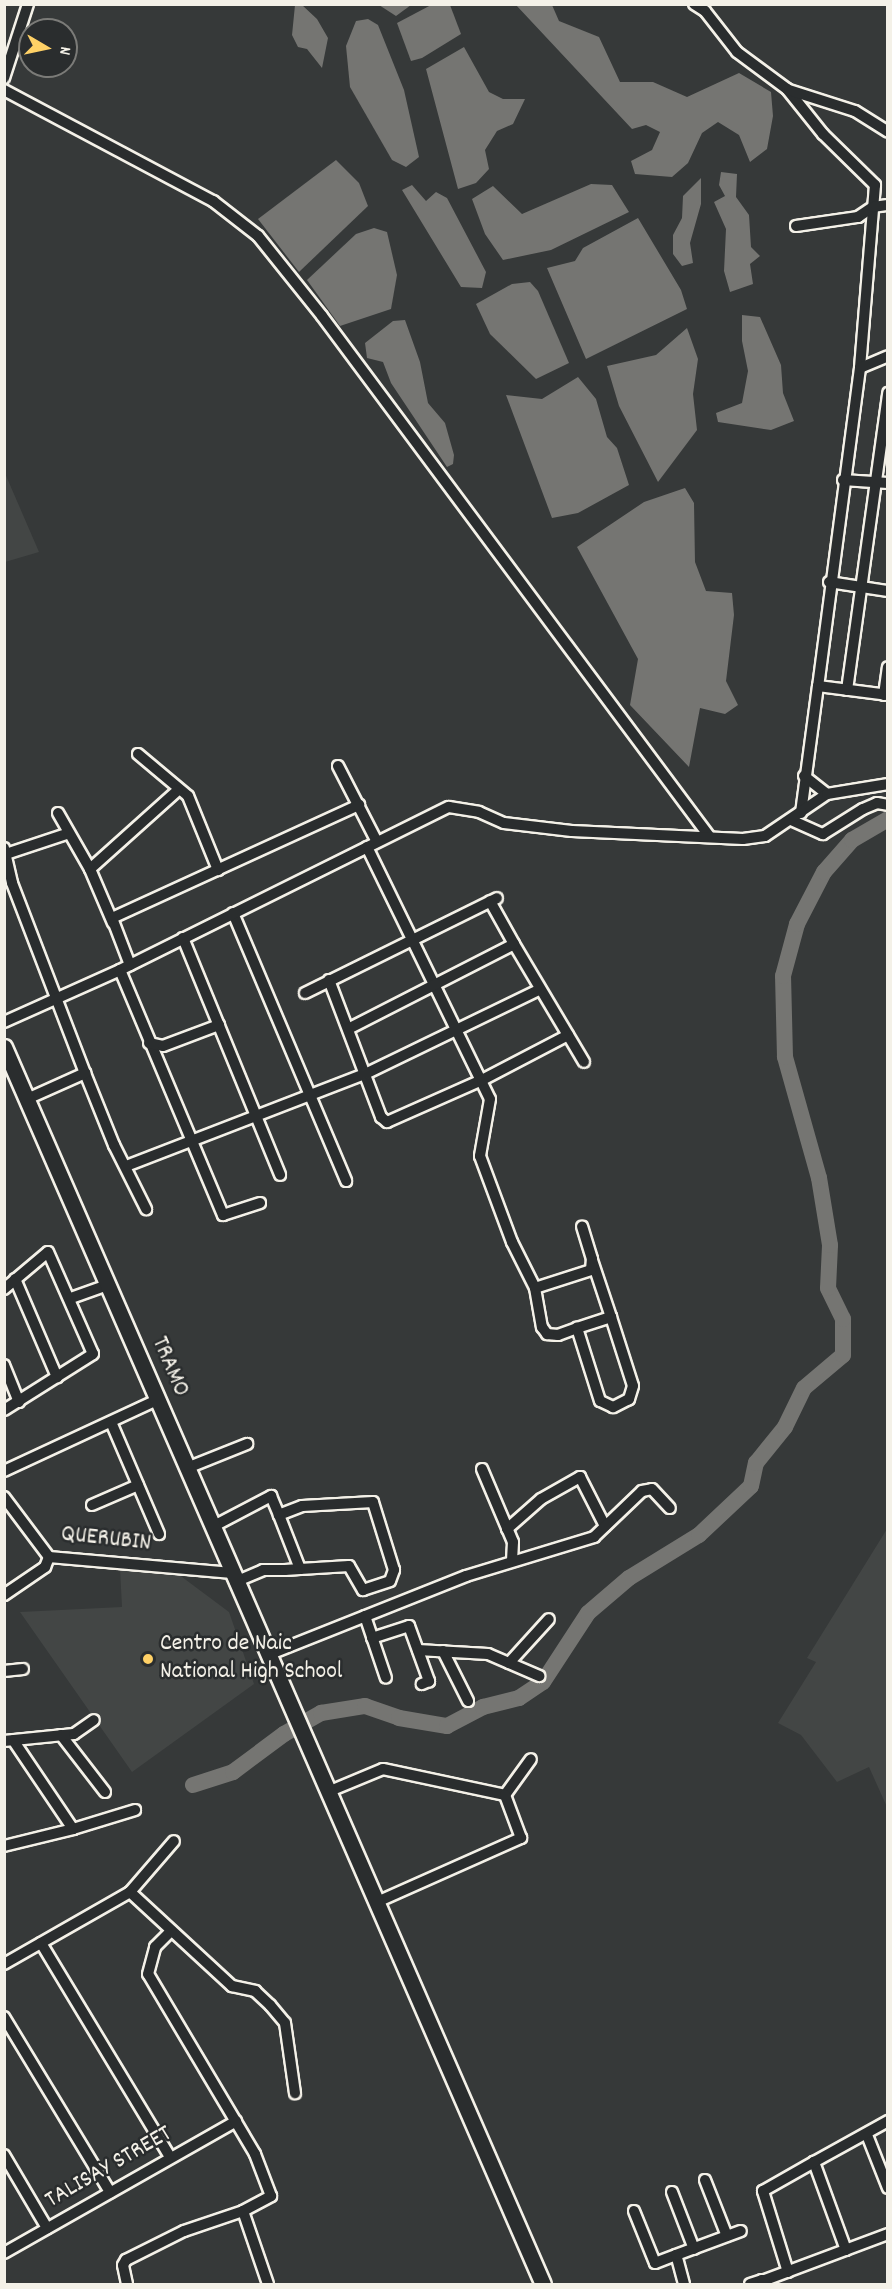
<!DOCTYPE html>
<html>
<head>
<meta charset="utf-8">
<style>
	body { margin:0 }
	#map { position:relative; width:892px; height:2289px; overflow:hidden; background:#363939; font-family:Dekko,sans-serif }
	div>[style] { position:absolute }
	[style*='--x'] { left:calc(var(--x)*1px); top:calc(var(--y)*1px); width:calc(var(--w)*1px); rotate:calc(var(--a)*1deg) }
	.built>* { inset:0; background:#434645 }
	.water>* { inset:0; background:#757572 }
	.river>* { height:16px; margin:-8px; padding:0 8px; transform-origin:8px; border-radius:8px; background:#757572 }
	.roads { filter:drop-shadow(2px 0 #f4f1e8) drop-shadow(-2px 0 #f4f1e8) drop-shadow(0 2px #f4f1e8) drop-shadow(0 -2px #f4f1e8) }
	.street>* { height:10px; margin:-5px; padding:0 5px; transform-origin:5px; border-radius:5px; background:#2a2d2e }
	.secondary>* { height:15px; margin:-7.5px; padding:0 7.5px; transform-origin:7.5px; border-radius:7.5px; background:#2a2d2e }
	.dots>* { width:16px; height:16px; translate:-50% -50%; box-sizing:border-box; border:3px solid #2a2d2e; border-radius:50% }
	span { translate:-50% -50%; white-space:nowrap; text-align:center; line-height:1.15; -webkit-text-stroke:5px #2a2d2e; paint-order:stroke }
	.street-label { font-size:24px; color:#f4f1e8 }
	.poi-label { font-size:24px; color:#f4f1e8 }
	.left { translate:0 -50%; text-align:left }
	.frame { position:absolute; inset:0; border:6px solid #f4f1e8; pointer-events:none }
	.north { position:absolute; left:18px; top:18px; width:60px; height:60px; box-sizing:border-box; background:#2a2d2e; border:2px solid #7b7b78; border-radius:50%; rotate:99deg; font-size:16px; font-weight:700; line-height:24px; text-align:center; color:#f4f1e8 }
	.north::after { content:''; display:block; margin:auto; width:21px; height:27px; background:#ffd166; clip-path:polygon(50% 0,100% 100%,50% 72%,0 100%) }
</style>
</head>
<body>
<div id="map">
	<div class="built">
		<i style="clip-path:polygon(4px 471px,39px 552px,5px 562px,4px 562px)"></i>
		<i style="clip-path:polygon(887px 1529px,887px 1807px,869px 1767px,837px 1782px,801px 1735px,778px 1723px,816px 1662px,807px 1658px)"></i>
		<i style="clip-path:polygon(120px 1569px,174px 1571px,229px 1612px,254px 1684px,132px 1772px,20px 1612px,122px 1607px)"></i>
	</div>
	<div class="water">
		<i style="clip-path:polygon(433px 4px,450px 5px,461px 34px,422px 58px,411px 61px,397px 23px)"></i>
		<i style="clip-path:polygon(295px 5px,302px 5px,317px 19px,328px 38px,322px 68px,307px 49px,298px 47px,292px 35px)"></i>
		<i style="clip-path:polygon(379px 5px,411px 5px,396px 16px)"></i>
		<i style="clip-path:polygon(516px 5px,552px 5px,559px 21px,599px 37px,620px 82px,653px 82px,687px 97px,739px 73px,771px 92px,773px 116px,767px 149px,750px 162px,739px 135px,718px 122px,702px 133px,688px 163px,672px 177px,635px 174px,631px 161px,652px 150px,660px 132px,646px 125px,632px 129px)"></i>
		<i style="clip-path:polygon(368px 19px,378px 25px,404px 90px,419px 157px,406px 167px,392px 160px,350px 87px,346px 46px,356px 21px)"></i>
		<i style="clip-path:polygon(464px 47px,489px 92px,503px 99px,525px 99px,513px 124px,497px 131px,485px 150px,489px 169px,476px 183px,458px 189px,426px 69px)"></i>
		<i style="clip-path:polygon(336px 160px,359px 183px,368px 206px,299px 272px,258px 219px)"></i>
		<i style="clip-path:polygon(721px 172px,737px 174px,736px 197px,749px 215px,751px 247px,760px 256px,750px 264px,753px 284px,730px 292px,724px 271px,726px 229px,714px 202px,725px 196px,719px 185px)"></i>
		<i style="clip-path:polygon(701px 178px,701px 204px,690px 243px,693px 263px,682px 266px,673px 254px,673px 235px,682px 218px,683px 196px)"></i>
		<i style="clip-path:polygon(591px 184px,612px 185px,629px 212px,551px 250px,503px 260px,485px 234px,472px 199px,493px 186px,522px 214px)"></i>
		<i style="clip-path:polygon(412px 185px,426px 201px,436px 192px,447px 198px,486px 272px,482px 288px,461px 287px,402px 190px)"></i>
		<i style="clip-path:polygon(638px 218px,681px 290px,687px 309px,586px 359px,547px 268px,575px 261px,583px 248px)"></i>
		<i style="clip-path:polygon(374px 228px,387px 232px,397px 275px,391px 309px,340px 326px,307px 280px,356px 234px)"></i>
		<i style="clip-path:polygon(530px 282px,538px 291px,569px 363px,536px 379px,490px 334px,476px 304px,512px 284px)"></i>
		<i style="clip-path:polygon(742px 315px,760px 317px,781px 365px,783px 393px,794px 421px,771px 430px,718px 422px,716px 413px,742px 403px,748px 371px,742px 341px)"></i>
		<i style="clip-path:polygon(405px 320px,420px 362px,428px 403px,445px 423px,454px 455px,453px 464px,447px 467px,391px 383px,383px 362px,367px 358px,365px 343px,393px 321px)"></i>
		<i style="clip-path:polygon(687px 328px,698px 359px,693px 394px,697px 430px,658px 482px,619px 406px,607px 366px,656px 355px)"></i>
		<i style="clip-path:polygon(578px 377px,596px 399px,607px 437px,617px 448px,629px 485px,578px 513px,552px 518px,506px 395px,542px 399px)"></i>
		<i style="clip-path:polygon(685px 488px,694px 503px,695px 562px,706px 591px,732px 593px,734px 615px,726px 681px,738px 705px,725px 714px,700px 708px,689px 767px,630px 705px,638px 659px,577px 547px,644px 502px)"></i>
	</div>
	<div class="river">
		<i style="--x:193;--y:1785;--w:42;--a:-18"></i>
		<i style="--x:233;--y:1772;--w:64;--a:-36.7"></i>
		<i style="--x:284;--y:1734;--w:43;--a:-29.6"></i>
		<i style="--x:321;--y:1713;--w:45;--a:-9"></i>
		<i style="--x:365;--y:1706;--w:36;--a:19"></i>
		<i style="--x:399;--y:1718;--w:49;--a:9.5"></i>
		<i style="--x:447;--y:1726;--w:41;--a:-27.8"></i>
		<i style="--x:483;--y:1707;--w:37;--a:-14"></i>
		<i style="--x:519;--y:1698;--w:29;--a:-34"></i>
		<i style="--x:543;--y:1682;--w:82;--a:-56.9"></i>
		<i style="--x:588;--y:1613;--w:54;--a:-40.5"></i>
		<i style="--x:629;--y:1578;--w:82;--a:-31.6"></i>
		<i style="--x:699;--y:1535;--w:71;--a:-43.3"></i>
		<i style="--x:751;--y:1486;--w:24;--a:-78"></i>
		<i style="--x:756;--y:1463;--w:46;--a:-51.1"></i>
		<i style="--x:785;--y:1427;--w:43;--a:-64"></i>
		<i style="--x:804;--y:1388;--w:51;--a:-40.2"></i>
		<i style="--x:843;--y:1355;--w:36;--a:-90"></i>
		<i style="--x:843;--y:1319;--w:34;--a:-116"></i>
		<i style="--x:828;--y:1288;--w:43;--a:-87.3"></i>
		<i style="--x:830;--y:1245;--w:68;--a:-99.3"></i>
		<i style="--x:819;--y:1178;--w:126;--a:-105.7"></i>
		<i style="--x:785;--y:1057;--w:81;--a:-91.4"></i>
		<i style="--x:783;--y:976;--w:54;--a:-74.9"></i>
		<i style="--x:797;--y:924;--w:59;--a:-62.6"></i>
		<i style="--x:824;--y:872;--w:43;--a:-48.8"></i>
		<i style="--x:852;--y:840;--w:42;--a:-30.3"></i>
	</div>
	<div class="roads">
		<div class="street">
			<i style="--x:694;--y:4;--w:13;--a:32"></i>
			<i style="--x:705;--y:11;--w:52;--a:52"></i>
			<i style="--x:737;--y:52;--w:62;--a:36.5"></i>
			<i style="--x:787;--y:89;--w:58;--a:51.3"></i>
			<i style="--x:823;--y:134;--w:73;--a:44.4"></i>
			<i style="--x:875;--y:185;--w:184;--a:94.7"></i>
			<i style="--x:860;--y:368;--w:321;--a:97.5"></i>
			<i style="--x:4;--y:78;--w:78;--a:-72"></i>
			<i style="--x:4;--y:90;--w:237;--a:28"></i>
			<i style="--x:213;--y:201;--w:57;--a:37.9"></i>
			<i style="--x:258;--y:236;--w:102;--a:51.3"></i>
			<i style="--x:322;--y:316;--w:648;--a:53.34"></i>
			<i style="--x:789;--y:90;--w:69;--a:17.7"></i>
			<i style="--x:855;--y:111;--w:39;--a:32"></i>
			<i style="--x:796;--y:226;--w:63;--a:-8.3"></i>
			<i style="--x:858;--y:217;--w:18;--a:-34"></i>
			<i style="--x:873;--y:207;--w:15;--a:-8"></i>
			<i style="--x:860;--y:368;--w:30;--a:-23"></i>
			<i style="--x:843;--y:480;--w:45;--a:3.8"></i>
			<i style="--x:829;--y:582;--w:60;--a:8.7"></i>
			<i style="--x:847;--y:690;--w:300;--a:-82.1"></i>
			<i style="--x:884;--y:695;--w:28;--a:-82"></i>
			<i style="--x:138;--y:754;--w:65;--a:40"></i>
			<i style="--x:188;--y:796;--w:80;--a:67.9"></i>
			<i style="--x:338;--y:766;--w:85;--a:62.8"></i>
			<i style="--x:804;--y:776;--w:29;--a:38"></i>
			<i style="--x:58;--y:813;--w:64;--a:60.3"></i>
			<i style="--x:801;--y:813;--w:128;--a:-82.4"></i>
			<i style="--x:818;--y:686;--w:71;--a:7.3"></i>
			<i style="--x:791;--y:820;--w:35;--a:24"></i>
			<i style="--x:823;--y:834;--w:47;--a:-32"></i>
			<i style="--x:863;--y:809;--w:15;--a:-23"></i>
			<i style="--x:877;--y:803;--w:11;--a:10"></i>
			<i style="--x:367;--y:847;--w:280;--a:64"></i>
			<i style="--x:490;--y:1099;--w:58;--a:100"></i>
			<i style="--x:480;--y:1156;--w:92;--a:69.6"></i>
			<i style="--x:512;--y:1242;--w:51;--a:63.4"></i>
			<i style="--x:535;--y:1288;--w:40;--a:80"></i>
			<i style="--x:542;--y:1327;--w:9;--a:54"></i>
			<i style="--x:547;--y:1334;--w:11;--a:5"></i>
			<i style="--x:558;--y:1335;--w:20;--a:-20"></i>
			<i style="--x:577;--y:1328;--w:36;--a:-18"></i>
			<i style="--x:611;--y:1317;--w:72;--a:72.3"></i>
			<i style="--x:633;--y:1386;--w:14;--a:107"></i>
			<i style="--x:629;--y:1399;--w:18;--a:153"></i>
			<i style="--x:613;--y:1407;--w:14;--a:-155"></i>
			<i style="--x:600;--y:1401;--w:77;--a:-107.5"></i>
			<i style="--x:4;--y:848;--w:36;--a:77"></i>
			<i style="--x:12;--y:883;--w:204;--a:69"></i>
			<i style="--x:85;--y:1073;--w:78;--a:68.1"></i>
			<i style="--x:114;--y:1145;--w:72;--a:63.4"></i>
			<i style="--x:6;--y:854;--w:66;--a:-18.4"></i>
			<i style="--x:233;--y:913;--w:291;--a:67.1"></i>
			<i style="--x:113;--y:923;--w:59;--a:-113.1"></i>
			<i style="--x:90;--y:869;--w:118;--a:-41.9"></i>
			<i style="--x:183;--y:938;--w:256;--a:67.7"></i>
			<i style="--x:514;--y:944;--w:137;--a:59.3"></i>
			<i style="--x:130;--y:965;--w:50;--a:-111"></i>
			<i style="--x:112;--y:918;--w:272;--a:-24.6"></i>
			<i style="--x:120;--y:970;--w:266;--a:67.2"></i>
			<i style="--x:223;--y:1215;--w:39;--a:-18"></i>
			<i style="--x:329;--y:980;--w:147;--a:69.2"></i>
			<i style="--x:381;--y:1117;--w:8;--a:40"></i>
			<i style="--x:387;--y:1122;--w:104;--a:-23.9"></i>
			<i style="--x:482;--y:1080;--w:97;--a:-27.6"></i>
			<i style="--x:305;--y:993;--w:214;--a:-26.3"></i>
			<i style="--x:4;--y:1022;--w:127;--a:-24.1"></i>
			<i style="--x:120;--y:970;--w:367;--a:-26.4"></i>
			<i style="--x:449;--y:807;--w:30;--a:9"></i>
			<i style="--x:479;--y:812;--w:27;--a:24"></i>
			<i style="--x:504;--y:823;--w:68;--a:6.7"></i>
			<i style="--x:572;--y:831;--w:171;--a:2.7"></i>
			<i style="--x:743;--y:839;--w:22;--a:-8"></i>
			<i style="--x:765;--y:836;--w:75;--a:-34.1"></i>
			<i style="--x:827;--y:794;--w:62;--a:-9.3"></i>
			<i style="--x:350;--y:1028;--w:184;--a:-27.1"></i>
			<i style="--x:514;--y:944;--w:49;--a:-119.2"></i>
			<i style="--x:149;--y:1043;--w:14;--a:12"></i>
			<i style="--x:163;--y:1046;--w:60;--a:-20.6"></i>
			<i style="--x:27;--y:1099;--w:64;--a:-24.1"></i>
			<i style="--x:126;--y:1166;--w:256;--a:-21.1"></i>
			<i style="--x:365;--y:1074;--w:193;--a:-25.8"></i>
			<i style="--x:592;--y:1260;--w:60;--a:71.6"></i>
			<i style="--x:15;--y:1279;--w:107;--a:66.8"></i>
			<i style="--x:535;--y:1288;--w:59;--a:-17.8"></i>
			<i style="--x:591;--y:1270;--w:11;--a:-85"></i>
			<i style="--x:592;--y:1259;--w:34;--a:-107"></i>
			<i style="--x:4;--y:1289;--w:57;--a:-40.1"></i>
			<i style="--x:48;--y:1252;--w:111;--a:66.2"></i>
			<i style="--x:93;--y:1354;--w:105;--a:147.8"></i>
			<i style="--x:71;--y:1298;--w:41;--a:-19.7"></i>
			<i style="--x:4;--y:1365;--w:40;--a:68"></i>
			<i style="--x:111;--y:1422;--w:122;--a:66.8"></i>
			<i style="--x:187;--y:1468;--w:65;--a:-21.8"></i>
			<i style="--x:482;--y:1469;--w:79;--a:67"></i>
			<i style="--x:513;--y:1542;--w:18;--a:93"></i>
			<i style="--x:4;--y:1471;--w:171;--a:-24.9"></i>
			<i style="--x:4;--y:1497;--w:75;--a:53.1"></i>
			<i style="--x:49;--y:1557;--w:184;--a:5"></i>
			<i style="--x:92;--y:1505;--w:50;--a:-23.5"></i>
			<i style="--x:212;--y:1527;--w:67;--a:-27.7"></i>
			<i style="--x:271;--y:1496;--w:21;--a:67"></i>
			<i style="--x:507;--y:1529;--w:45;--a:-41.4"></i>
			<i style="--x:541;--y:1499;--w:45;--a:-29.4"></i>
			<i style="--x:580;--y:1477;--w:55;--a:63"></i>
			<i style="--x:235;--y:1582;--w:30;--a:-23"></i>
			<i style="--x:263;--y:1570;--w:22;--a:0"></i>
			<i style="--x:285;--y:1570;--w:15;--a:-4"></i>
			<i style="--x:300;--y:1569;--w:49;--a:-3.5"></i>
			<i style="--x:349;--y:1566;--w:28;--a:60"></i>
			<i style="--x:363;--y:1590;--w:28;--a:-18"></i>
			<i style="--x:390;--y:1581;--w:12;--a:-70"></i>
			<i style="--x:394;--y:1570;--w:71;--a:-107.2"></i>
			<i style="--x:373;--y:1502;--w:71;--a:176.8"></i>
			<i style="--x:302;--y:1506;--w:25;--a:159"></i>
			<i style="--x:279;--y:1515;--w:58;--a:68.7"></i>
			<i style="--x:4;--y:1595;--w:50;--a:-34.3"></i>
			<i style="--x:45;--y:1567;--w:11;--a:-68"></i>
			<i style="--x:365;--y:1616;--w:65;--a:71.3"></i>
			<i style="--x:372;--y:1638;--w:39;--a:-18"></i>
			<i style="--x:409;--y:1626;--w:59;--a:70"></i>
			<i style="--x:429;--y:1681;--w:8;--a:157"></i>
			<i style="--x:418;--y:1650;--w:70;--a:3.3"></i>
			<i style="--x:488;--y:1654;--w:56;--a:23.3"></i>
			<i style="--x:443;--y:1651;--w:56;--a:63.4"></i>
			<i style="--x:270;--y:1654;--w:211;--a:-21.7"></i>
			<i style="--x:466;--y:1576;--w:134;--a:-16.9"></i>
			<i style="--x:594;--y:1537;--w:66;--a:-43.8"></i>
			<i style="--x:642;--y:1491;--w:10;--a:-11"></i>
			<i style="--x:652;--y:1489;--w:26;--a:47"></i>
			<i style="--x:509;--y:1663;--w:59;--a:-47.7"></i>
			<i style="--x:4;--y:1671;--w:19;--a:-6"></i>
			<i style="--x:61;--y:1735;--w:72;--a:52.3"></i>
			<i style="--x:4;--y:1741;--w:70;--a:-5.7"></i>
			<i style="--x:74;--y:1734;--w:24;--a:-35"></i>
			<i style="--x:330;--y:1791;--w:57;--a:-22.5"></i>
			<i style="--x:383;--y:1769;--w:125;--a:12"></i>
			<i style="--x:505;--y:1795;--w:44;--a:-54.2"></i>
			<i style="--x:73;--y:1829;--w:65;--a:-17"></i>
			<i style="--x:4;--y:1846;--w:71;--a:-13.8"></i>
			<i style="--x:73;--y:1829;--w:107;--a:-124"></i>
			<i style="--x:130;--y:1892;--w:139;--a:42.7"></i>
			<i style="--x:232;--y:1986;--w:24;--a:12"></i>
			<i style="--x:255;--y:1991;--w:21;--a:43"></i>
			<i style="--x:270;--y:2005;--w:23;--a:50"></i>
			<i style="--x:285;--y:2023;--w:71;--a:81.9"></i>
			<i style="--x:377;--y:1902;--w:158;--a:-24"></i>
			<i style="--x:521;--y:1838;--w:46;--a:-110.4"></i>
			<i style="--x:41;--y:1943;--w:250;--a:58.9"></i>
			<i style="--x:4;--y:1964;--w:145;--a:-29.7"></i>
			<i style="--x:130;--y:1892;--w:67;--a:-49.2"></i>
			<i style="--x:4;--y:2017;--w:205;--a:58.8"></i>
			<i style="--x:867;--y:2135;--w:57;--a:68.4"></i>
			<i style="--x:4;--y:2155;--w:85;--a:59.5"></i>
			<i style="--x:705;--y:2180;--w:60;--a:68.6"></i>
			<i style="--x:672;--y:2192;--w:61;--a:68.9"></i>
			<i style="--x:243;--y:2211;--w:77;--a:71.1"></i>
			<i style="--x:634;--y:2211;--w:56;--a:68"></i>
			<i style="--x:655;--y:2263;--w:22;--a:-21"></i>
			<i style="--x:846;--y:2250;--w:94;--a:-110"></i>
			<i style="--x:814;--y:2162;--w:85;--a:-29"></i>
			<i style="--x:4;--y:2253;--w:267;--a:-29.6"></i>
			<i style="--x:788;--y:2272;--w:85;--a:-107.2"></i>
			<i style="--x:763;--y:2191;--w:59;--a:-29.6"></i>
			<i style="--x:765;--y:2280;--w:131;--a:-20.5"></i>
			<i style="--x:127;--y:2284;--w:19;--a:-102"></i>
			<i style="--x:123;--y:2265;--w:6;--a:-59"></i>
			<i style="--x:126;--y:2260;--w:65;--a:-26.6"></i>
			<i style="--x:184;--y:2231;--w:62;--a:-18.7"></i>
			<i style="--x:243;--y:2211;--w:32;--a:-28"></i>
			<i style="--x:271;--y:2196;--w:45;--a:-110.9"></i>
			<i style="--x:255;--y:2154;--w:209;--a:-120.7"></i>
			<i style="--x:148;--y:1974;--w:28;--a:-75"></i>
			<i style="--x:155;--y:1947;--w:23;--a:-45"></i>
			<i style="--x:684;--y:2284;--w:30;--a:-105"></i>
			<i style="--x:676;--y:2255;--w:69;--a:-20.3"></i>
			<i style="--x:750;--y:2284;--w:13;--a:-18"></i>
			<i style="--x:762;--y:2280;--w:6;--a:39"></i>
		</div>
		<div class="secondary">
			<i style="--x:4;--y:1047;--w:1349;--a:66.46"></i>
		</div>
	</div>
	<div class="dots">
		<i style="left:148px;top:1659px;background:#ffd166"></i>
	</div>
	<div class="street-label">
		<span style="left:169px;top:1367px;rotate:67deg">TRAMO</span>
		<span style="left:106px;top:1540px;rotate:6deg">QUERUBIN</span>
		<span style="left:109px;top:2168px;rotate:-30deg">TALISAY STREET</span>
	</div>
	<div class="poi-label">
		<span class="left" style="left:160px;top:1659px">Centro de Naic<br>National High School</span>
	</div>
	<div class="frame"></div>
	<div class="north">N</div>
</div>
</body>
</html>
